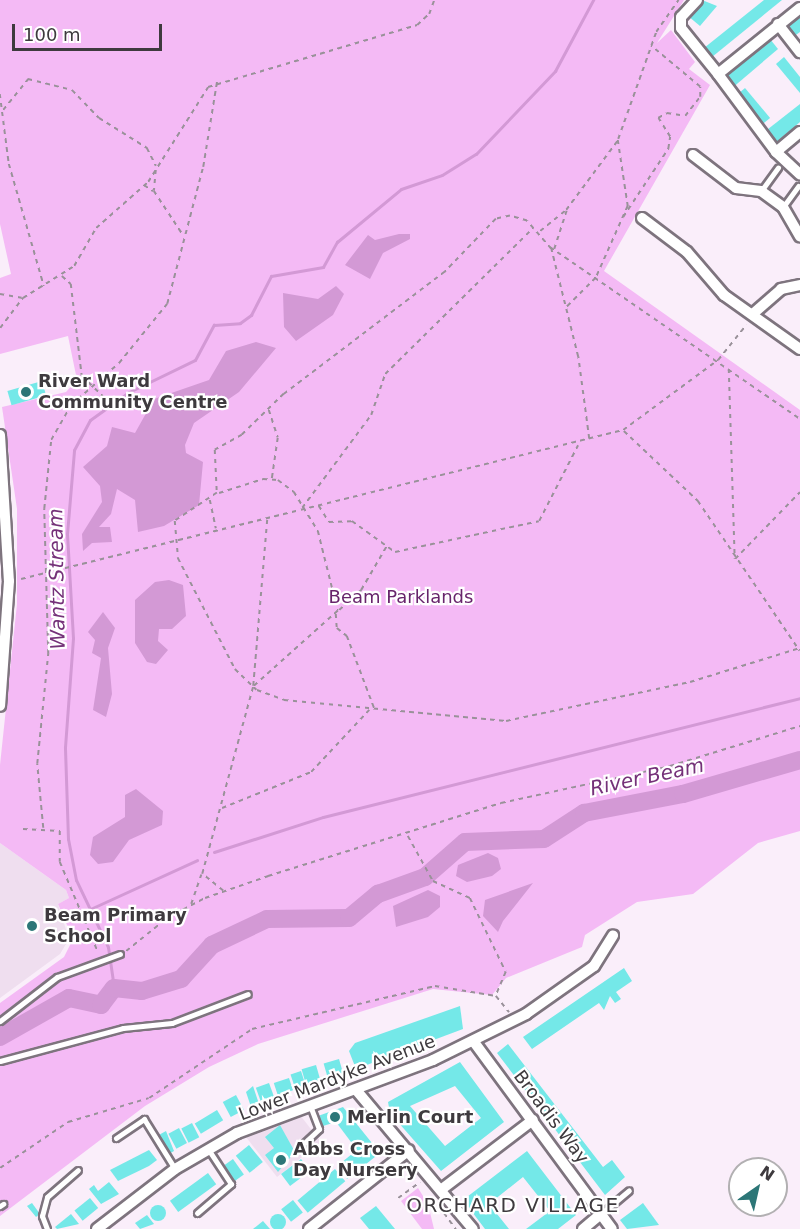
<!DOCTYPE html>
<html>
<head>
<meta charset="utf-8">
<style>
	body { margin:0 }
	#map { position:relative; width:800px; height:1229px; overflow:hidden; background:#faeefa; font-family:"DejaVu Sans",sans-serif }
	div>[style] { position:absolute }
	[style*='--x'] { left:calc(var(--x)*1px); top:calc(var(--y)*1px); width:calc(var(--w)*1px); rotate:calc(var(--a)*1deg) }
	.built>* { inset:0; background:#efdeef }
	.green>* { inset:0; background:#f4baf5 }
	.water>* { inset:0; background:#d399d5 }
	.stream>* { height:3px; margin:-1.5px; padding:0 1.5px; transform-origin:1.5px; border-radius:1.5px; background:#d399d5 }
	.river>* { height:18px; margin:-9px; padding:0 9px; transform-origin:9px; border-radius:9px; background:#d399d5 }
	.building>* { inset:0; background:#74e8e8; transform-origin:0 0 }
	.round { border-radius:50% }
	.path>* { height:1.5px; margin-top:-0.75px; transform-origin:0; background:repeating-linear-gradient(90deg,#999199 0 4.5px,transparent 0 9px) }
	.roads { filter:drop-shadow(2px 0 #7e747e) drop-shadow(-2px 0 #7e747e) drop-shadow(0 2px #7e747e) drop-shadow(0 -2px #7e747e) }
	.service>* { height:5px; margin:-2.5px; padding:0 2.5px; transform-origin:2.5px; border-radius:2.5px; background:#fff }
	.minor>* { height:10px; margin:-5px; padding:0 5px; transform-origin:5px; border-radius:5px; background:#fff }
	.dots>* { width:16px; height:16px; translate:-50% -50%; box-sizing:border-box; border:3px solid #fff; border-radius:50% }
	span { translate:-50% -50%; white-space:nowrap; text-align:center; line-height:1.15; -webkit-text-stroke:4.5px #fff; paint-order:stroke }
	.poi-label { font-size:18px; color:#3e3a3e; font-weight:700 }
	.left { translate:0 -50%; text-align:left }
	.park-label { font-size:18px; color:#68246c }
	.street-label { font-size:18px; color:#3e3a3e }
	.water-label { font-size:20px; color:#753179; font-style:italic }
	.neighbourhood-label { font-size:20px; color:#3e3a3e; letter-spacing:1.5px }
	.north { position:absolute; left:728px; top:1157px; width:60px; height:60px; box-sizing:border-box; background:#fff; border:2px solid #b2b0b2; border-radius:50%; rotate:34deg; font-size:16px; font-weight:700; line-height:24px; text-align:center; color:#3e3a3e }
	.north::after { content:''; display:block; margin:auto; width:21px; height:27px; background:#2c7677; clip-path:polygon(50% 0,100% 100%,50% 72%,0 100%) }
	.scale { position:absolute; left:12px; top:24px; width:150px; height:27px; box-sizing:border-box; border:3px solid #3e3a3e; border-top:0; padding-left:8px; font-size:18px; line-height:21px; white-space:nowrap; color:#3e3a3e; -webkit-text-stroke:4px #fff; paint-order:stroke }
</style>
</head>
<body>
<div id="map">
	<div class="built">
		<i style="clip-path:polygon(0 843px,66px 890px,69px 898px,58px 904px,69px 939px,60px 954px,0 998px)"></i>
		<i style="clip-path:polygon(300px 1115px,321px 1142px,277px 1177px,246px 1137px)"></i>
	</div>
	<div class="green">
		<i style="clip-path:polygon(0 0,684px 0,657px 43px,671px 30px,695px 62px,689px 69px,710px 85px,604px 271px,800px 410px,800px 831px,758px 843px,693px 894px,637px 902px,585px 935px,582px 947px,506px 978px,492px 995px,433px 989px,258px 1044px,209px 1067px,145px 1106px,0 1216px,0 1003px,64px 957px,73px 939px,58px 904px,69px 898px,66px 890px,0 843px,0 765px,17px 604px,17px 509px,2px 407px,66px 392px,77px 380px,68px 336px,0 354px,0 278px,11px 274px,0 224px)"></i>
		<i style="clip-path:polygon(418px 1188px,428px 1204px,434px 1229px,422px 1229px,401px 1201px)"></i>
	</div>
	<div class="water">
		<i style="clip-path:polygon(399px 234px,410px 234px,410px 239px,383px 253px,370px 279px,345px 265px,368px 235px,375px 240px)"></i>
		<i style="clip-path:polygon(336px 286px,344px 294px,333px 315px,296px 341px,284px 327px,283px 293px,318px 299px)"></i>
		<i style="clip-path:polygon(256px 342px,276px 348px,239px 392px,194px 423px,185px 445px,186px 453px,203px 462px,199px 505px,164px 526px,138px 532px,135px 500px,117px 489px,111px 514px,99px 527px,110px 527px,112px 542px,92px 543px,83px 551px,82px 534px,102px 502px,100px 486px,83px 467px,107px 446px,112px 427px,135px 433px,154px 399px,209px 380px,226px 351px)"></i>
		<i style="clip-path:polygon(169px 580px,183px 585px,186px 616px,172px 629px,159px 629px,158px 641px,168px 650px,156px 664px,147px 662px,135px 643px,135px 600px,155px 582px)"></i>
		<i style="clip-path:polygon(103px 612px,115px 628px,108px 648px,112px 694px,106px 717px,93px 710px,101px 658px,92px 653px,95px 640px,88px 632px)"></i>
		<i style="clip-path:polygon(136px 789px,163px 811px,162px 825px,129px 840px,113px 862px,98px 864px,90px 855px,93px 837px,125px 817px,125px 795px)"></i>
		<i style="clip-path:polygon(488px 853px,498px 858px,501px 869px,492px 876px,467px 882px,456px 876px,458px 865px)"></i>
		<i style="clip-path:polygon(533px 883px,503px 921px,498px 932px,483px 916px,485px 900px)"></i>
		<i style="clip-path:polygon(428px 890px,440px 896px,440px 907px,428px 917px,396px 927px,393px 906px)"></i>
	</div>
	<div class="stream">
		<i style="--x:214;--y:852;--w:114;--a:-17.8"></i>
		<i style="--x:323;--y:817;--w:492;--a:-14"></i>
		<i style="--x:88;--y:910;--w:120;--a:-24.6"></i>
		<i style="--x:114;--y:988;--w:41;--a:-98.3"></i>
		<i style="--x:108;--y:947;--w:74;--a:-115.5"></i>
		<i style="--x:76;--y:880;--w:42;--a:-101"></i>
		<i style="--x:68;--y:839;--w:92;--a:-91.9"></i>
		<i style="--x:65;--y:747;--w:109;--a:-85.8"></i>
		<i style="--x:73;--y:638;--w:104;--a:-93.3"></i>
		<i style="--x:67;--y:534;--w:84;--a:-85.2"></i>
		<i style="--x:74;--y:450;--w:34;--a:-62"></i>
		<i style="--x:90;--y:420;--w:48;--a:-35.7"></i>
		<i style="--x:129;--y:392;--w:73;--a:-25.9"></i>
		<i style="--x:195;--y:360;--w:40;--a:-62"></i>
		<i style="--x:214;--y:325;--w:26;--a:-4"></i>
		<i style="--x:240;--y:323;--w:14;--a:-36"></i>
		<i style="--x:251;--y:315;--w:44;--a:-62.9"></i>
		<i style="--x:271;--y:276;--w:53;--a:-9.8"></i>
		<i style="--x:323;--y:267;--w:29;--a:-61"></i>
		<i style="--x:337;--y:242;--w:83;--a:-39.6"></i>
		<i style="--x:401;--y:189;--w:43;--a:-18.9"></i>
		<i style="--x:442;--y:175;--w:40;--a:-32"></i>
		<i style="--x:476;--y:154;--w:115;--a:-46.4"></i>
		<i style="--x:555;--y:71;--w:81;--a:-61.8"></i>
	</div>
	<div class="river">
		<i style="--x:0;--y:1037;--w:79;--a:-29.5"></i>
		<i style="--x:69;--y:998;--w:33;--a:12"></i>
		<i style="--x:101;--y:1005;--w:21;--a:-53"></i>
		<i style="--x:114;--y:988;--w:28;--a:6"></i>
		<i style="--x:142;--y:991;--w:41;--a:-17.1"></i>
		<i style="--x:181;--y:979;--w:46;--a:-47.6"></i>
		<i style="--x:212;--y:945;--w:61;--a:-25.3"></i>
		<i style="--x:267;--y:919;--w:82;--a:-0.7"></i>
		<i style="--x:349;--y:918;--w:38;--a:-40"></i>
		<i style="--x:378;--y:894;--w:50;--a:-19.9"></i>
		<i style="--x:425;--y:877;--w:53;--a:-41.2"></i>
		<i style="--x:465;--y:842;--w:79;--a:-2.2"></i>
		<i style="--x:544;--y:839;--w:48;--a:-33"></i>
		<i style="--x:584;--y:813;--w:101;--a:-10.9"></i>
		<i style="--x:683;--y:794;--w:122;--a:-16.2"></i>
	</div>
	<div class="building">
		<i style="clip-path:polygon(702px 0,717px 6px,700px 26px,688px 16px)"></i>
		<i style="clip-path:polygon(764px 0,782px 0,712px 57px,704px 48px)"></i>
		<i style="clip-path:polygon(800px 13px,800px 32px,793px 37px,784px 26px)"></i>
		<i style="clip-path:polygon(770px 39px,778px 49px,731px 89px,722px 77px)"></i>
		<i style="clip-path:polygon(784px 57px,800px 77px,800px 93px,776px 64px)"></i>
		<i style="left:745px;top:88px;width:39px;height:10px;rotate:50deg"></i>
		<i style="clip-path:polygon(800px 104px,800px 122px,773px 145px,763px 133px)"></i>
		<i style="left:42px;top:381px;width:15px;height:36px;rotate:74deg"></i>
		<i style="clip-path:polygon(624px 968px,632px 981px,616px 992px,621px 999px,615px 1003px,610px 996px,604px 1010px,599px 1003px,532px 1049px,523px 1037px)"></i>
		<i style="clip-path:polygon(460px 1006px,463px 1029px,356px 1069px,349px 1051px,355px 1043px)"></i>
		<i style="clip-path:polygon(508px 1044px,603px 1167px,612px 1160px,625px 1177px,605px 1195px,497px 1053px)"></i>
		<i style="left:339px;top:1059px;width:18px;height:16px;rotate:74deg"></i>
		<i style="clip-path:polygon(evenodd,460px 1062px,504px 1122px,441px 1171px,390px 1113px,388px 1102px,460px 1062px,455px 1086px,481px 1118px,445px 1146px,410px 1106px,455px 1086px)"></i>
		<i style="left:316px;top:1065px;width:18px;height:15px;rotate:74deg"></i>
		<i style="left:301px;top:1071px;width:16px;height:11px;rotate:72deg"></i>
		<i style="left:289px;top:1078px;width:13px;height:16px;rotate:72deg"></i>
		<i style="left:269px;top:1083px;width:15px;height:14px;rotate:70deg"></i>
		<i style="clip-path:polygon(253px 1086px,259px 1104px,251px 1107px,246px 1092px)"></i>
		<i style="left:236px;top:1095px;width:17px;height:15px;rotate:62deg"></i>
		<i style="clip-path:polygon(343px 1107px,380px 1153px,347px 1179px,337px 1166px,357px 1150px,336px 1122px,323px 1126px,318px 1116px)"></i>
		<i style="left:217px;top:1110px;width:12px;height:26px;rotate:59deg"></i>
		<i style="left:192px;top:1123px;width:16px;height:12px;rotate:63deg"></i>
		<i style="clip-path:polygon(280px 1125px,295px 1152px,278px 1172px,265px 1155px,274px 1148px,265px 1137px)"></i>
		<i style="left:179px;top:1128px;width:17px;height:12px;rotate:62deg"></i>
		<i style="clip-path:polygon(166px 1131px,174px 1151px,167px 1155px,157px 1136px)"></i>
		<i style="left:249px;top:1145px;width:22px;height:17px;rotate:51deg"></i>
		<i style="clip-path:polygon(149px 1150px,157px 1160px,149px 1166px,118px 1181px,110px 1170px)"></i>
		<i style="clip-path:polygon(527px 1151px,576px 1215px,558px 1229px,526px 1229px,550px 1211px,523px 1177px,489px 1204px,509px 1229px,485px 1229px,463px 1200px)"></i>
		<i style="left:233px;top:1159px;width:19px;height:12px;rotate:55deg"></i>
		<i style="left:301px;top:1159px;width:15px;height:25px;rotate:53deg"></i>
		<i style="left:335px;top:1169px;width:16px;height:49px;rotate:50deg"></i>
		<i style="left:208px;top:1173px;width:14px;height:47px;rotate:54deg"></i>
		<i style="clip-path:polygon(109px 1182px,119px 1194px,101px 1204px,89px 1189px,94px 1185px,98px 1191px)"></i>
		<i style="left:90px;top:1198px;width:13px;height:20px;rotate:51deg"></i>
		<i style="left:293px;top:1200px;width:16px;height:15px;rotate:52deg"></i>
		<i style="clip-path:polygon(32px 1203px,40px 1214px,36px 1217px,27px 1206px)"></i>
		<i style="clip-path:polygon(643px 1203px,659px 1225px,627px 1229px,620px 1220px)"></i>
		<i class="round" style="left:150px;top:1205px;width:16px;height:16px"></i>
		<i style="clip-path:polygon(376px 1206px,395px 1229px,369px 1229px,360px 1218px)"></i>
		<i class="round" style="left:270px;top:1214px;width:16px;height:16px"></i>
		<i style="clip-path:polygon(71px 1214px,79px 1224px,57px 1229px,55px 1227px)"></i>
		<i style="clip-path:polygon(147px 1215px,154px 1224px,140px 1229px,135px 1223px)"></i>
		<i style="clip-path:polygon(263px 1221px,270px 1229px,253px 1229px)"></i>
	</div>
	<div class="path">
		<i style="--x:0;--y:94;--w:71;--a:82.7"></i>
		<i style="--x:9;--y:164;--w:127;--a:74"></i>
		<i style="--x:3;--y:110;--w:40;--a:-51"></i>
		<i style="--x:28;--y:79;--w:45;--a:14"></i>
		<i style="--x:72;--y:90;--w:39;--a:46"></i>
		<i style="--x:99;--y:118;--w:57;--a:32"></i>
		<i style="--x:147;--y:148;--w:20;--a:63"></i>
		<i style="--x:618;--y:139;--w:114;--a:-70.4"></i>
		<i style="--x:656;--y:32;--w:39;--a:-55"></i>
		<i style="--x:156;--y:170;--w:21;--a:95"></i>
		<i style="--x:154;--y:191;--w:53;--a:56.6"></i>
		<i style="--x:144;--y:185;--w:11;--a:34"></i>
		<i style="--x:623;--y:217;--w:82;--a:-56.5"></i>
		<i style="--x:668;--y:149;--w:12;--a:-81"></i>
		<i style="--x:670;--y:137;--w:22;--a:-122"></i>
		<i style="--x:658;--y:118;--w:10;--a:-29"></i>
		<i style="--x:667;--y:113;--w:18;--a:9"></i>
		<i style="--x:685;--y:116;--w:24;--a:-52"></i>
		<i style="--x:700;--y:97;--w:10;--a:-90"></i>
		<i style="--x:700;--y:87;--w:64;--a:-140.1"></i>
		<i style="--x:540;--y:231;--w:33;--a:-39"></i>
		<i style="--x:566;--y:210;--w:87;--a:-53.4"></i>
		<i style="--x:618;--y:140;--w:67;--a:81.4"></i>
		<i style="--x:628;--y:206;--w:79;--a:114"></i>
		<i style="--x:596;--y:278;--w:41;--a:135"></i>
		<i style="--x:550;--y:247;--w:303;--a:34.5"></i>
		<i style="--x:554;--y:249;--w:40;--a:-72"></i>
		<i style="--x:62;--y:276;--w:12;--a:42"></i>
		<i style="--x:71;--y:284;--w:93;--a:83.2"></i>
		<i style="--x:82;--y:376;--w:29;--a:44"></i>
		<i style="--x:0;--y:294;--w:22;--a:10"></i>
		<i style="--x:0;--y:328;--w:38;--a:-53"></i>
		<i style="--x:23;--y:298;--w:60;--a:-32.1"></i>
		<i style="--x:74;--y:266;--w:44;--a:-59.9"></i>
		<i style="--x:96;--y:228;--w:69;--a:-41.5"></i>
		<i style="--x:148;--y:182;--w:112;--a:-57.7"></i>
		<i style="--x:208;--y:87;--w:218;--a:-16.5"></i>
		<i style="--x:417;--y:25;--w:16;--a:-43"></i>
		<i style="--x:429;--y:14;--w:15;--a:-70"></i>
		<i style="--x:729;--y:369;--w:190;--a:88.2"></i>
		<i style="--x:735;--y:559;--w:93;--a:-45.9"></i>
		<i style="--x:269;--y:410;--w:29;--a:72"></i>
		<i style="--x:278;--y:438;--w:41;--a:98.3"></i>
		<i style="--x:624;--y:431;--w:102;--a:43.4"></i>
		<i style="--x:698;--y:501;--w:181;--a:55.8"></i>
		<i style="--x:589;--y:439;--w:83;--a:-97.6"></i>
		<i style="--x:578;--y:357;--w:111;--a:-104"></i>
		<i style="--x:551;--y:249;--w:37;--a:-131"></i>
		<i style="--x:527;--y:221;--w:18;--a:-164"></i>
		<i style="--x:510;--y:216;--w:14;--a:168"></i>
		<i style="--x:496;--y:219;--w:74;--a:133.9"></i>
		<i style="--x:445;--y:272;--w:202;--a:142.8"></i>
		<i style="--x:284;--y:394;--w:59;--a:135.7"></i>
		<i style="--x:242;--y:435;--w:31;--a:151"></i>
		<i style="--x:215;--y:450;--w:43;--a:87.3"></i>
		<i style="--x:217;--y:493;--w:50;--a:146.3"></i>
		<i style="--x:175;--y:521;--w:37;--a:85"></i>
		<i style="--x:178;--y:558;--w:125;--a:62.8"></i>
		<i style="--x:235;--y:669;--w:30;--a:44"></i>
		<i style="--x:257;--y:690;--w:29;--a:20"></i>
		<i style="--x:284;--y:700;--w:223;--a:5.4"></i>
		<i style="--x:506;--y:721;--w:188;--a:-12"></i>
		<i style="--x:690;--y:682;--w:115;--a:-17.2"></i>
		<i style="--x:219;--y:493;--w:46;--a:-17.7"></i>
		<i style="--x:263;--y:479;--w:15;--a:4"></i>
		<i style="--x:278;--y:480;--w:20;--a:37"></i>
		<i style="--x:294;--y:492;--w:46;--a:58.4"></i>
		<i style="--x:318;--y:531;--w:82;--a:76"></i>
		<i style="--x:338;--y:611;--w:113;--a:138.2"></i>
		<i style="--x:210;--y:500;--w:29;--a:78"></i>
		<i style="--x:319;--y:506;--w:19;--a:58"></i>
		<i style="--x:329;--y:522;--w:23;--a:-2"></i>
		<i style="--x:352;--y:521;--w:53;--a:35.8"></i>
		<i style="--x:395;--y:552;--w:147;--a:-12.1"></i>
		<i style="--x:539;--y:521;--w:85;--a:-62.8"></i>
		<i style="--x:302;--y:508;--w:116;--a:-53.4"></i>
		<i style="--x:371;--y:415;--w:43;--a:-71.1"></i>
		<i style="--x:385;--y:374;--w:208;--a:-44.6"></i>
		<i style="--x:21;--y:579;--w:620;--a:-13.9"></i>
		<i style="--x:623;--y:430;--w:118;--a:-36.4"></i>
		<i style="--x:718;--y:360;--w:45;--a:-51.3"></i>
		<i style="--x:339;--y:610;--w:30;--a:-42"></i>
		<i style="--x:361;--y:590;--w:50;--a:-59.8"></i>
		<i style="--x:336;--y:614;--w:14;--a:86"></i>
		<i style="--x:337;--y:628;--w:13;--a:39"></i>
		<i style="--x:347;--y:636;--w:79;--a:69.3"></i>
		<i style="--x:222;--y:808;--w:96;--a:-22"></i>
		<i style="--x:311;--y:772;--w:85;--a:-46.9"></i>
		<i style="--x:43;--y:828;--w:64;--a:-95.4"></i>
		<i style="--x:37;--y:764;--w:111;--a:-84.3"></i>
		<i style="--x:48;--y:654;--w:145;--a:-91.6"></i>
		<i style="--x:44;--y:509;--w:69;--a:-84.2"></i>
		<i style="--x:51;--y:440;--w:40;--a:-60.3"></i>
		<i style="--x:71;--y:405;--w:64;--a:-41.2"></i>
		<i style="--x:119;--y:363;--w:76;--a:-50.9"></i>
		<i style="--x:167;--y:304;--w:142;--a:-75.3"></i>
		<i style="--x:203;--y:167;--w:87;--a:-80.8"></i>
		<i style="--x:23;--y:829;--w:37;--a:3"></i>
		<i style="--x:60;--y:831;--w:31;--a:90"></i>
		<i style="--x:60;--y:862;--w:98;--a:67.1"></i>
		<i style="--x:408;--y:836;--w:51;--a:60.9"></i>
		<i style="--x:433;--y:881;--w:41;--a:24.7"></i>
		<i style="--x:470;--y:898;--w:82;--a:64.1"></i>
		<i style="--x:506;--y:972;--w:25;--a:113"></i>
		<i style="--x:223;--y:891;--w:27;--a:-141"></i>
		<i style="--x:202;--y:874;--w:195;--a:-74.8"></i>
		<i style="--x:253;--y:686;--w:169;--a:-85.2"></i>
		<i style="--x:191;--y:904;--w:31;--a:-71"></i>
		<i style="--x:126;--y:951;--w:53;--a:-38.8"></i>
		<i style="--x:167;--y:918;--w:43;--a:-27.8"></i>
		<i style="--x:205;--y:898;--w:67;--a:-19.2"></i>
		<i style="--x:268;--y:876;--w:244;--a:-17.4"></i>
		<i style="--x:501;--y:803;--w:173;--a:-12.3"></i>
		<i style="--x:670;--y:766;--w:136;--a:-17.1"></i>
		<i style="--x:0;--y:1168;--w:82;--a:-34.1"></i>
		<i style="--x:68;--y:1122;--w:84;--a:-16.5"></i>
		<i style="--x:149;--y:1098;--w:124;--a:-33.8"></i>
		<i style="--x:252;--y:1029;--w:188;--a:-13.2"></i>
		<i style="--x:435;--y:986;--w:62;--a:9.3"></i>
		<i style="--x:496;--y:996;--w:21;--a:51"></i>
		<i style="--x:398;--y:1198;--w:27;--a:-36"></i>
		<i style="--x:439;--y:1206;--w:29;--a:54"></i>
	</div>
	<div class="roads">
		<div class="service">
			<i style="--x:761;--y:191;--w:29;--a:-54"></i>
			<i style="--x:783;--y:207;--w:26;--a:-54"></i>
			<i style="--x:0;--y:1021;--w:72;--a:-37.7"></i>
			<i style="--x:57;--y:977;--w:67;--a:-20.1"></i>
			<i style="--x:0;--y:1061;--w:127;--a:-15"></i>
			<i style="--x:123;--y:1028;--w:49;--a:-5.8"></i>
			<i style="--x:172;--y:1023;--w:81;--a:-20.9"></i>
			<i style="--x:116;--y:1138;--w:34;--a:-34"></i>
			<i style="--x:144;--y:1119;--w:59;--a:58.2"></i>
			<i style="--x:303;--y:1144;--w:22;--a:-43"></i>
			<i style="--x:319;--y:1129;--w:25;--a:-111"></i>
			<i style="--x:0;--y:1206;--w:4;--a:-34"></i>
			<i style="--x:197;--y:1213;--w:45;--a:-40.5"></i>
			<i style="--x:231;--y:1184;--w:42;--a:-123.3"></i>
			<i style="--x:602;--y:1213;--w:35;--a:-40"></i>
			<i style="--x:47;--y:1229;--w:14;--a:-111"></i>
			<i style="--x:42;--y:1216;--w:20;--a:-75"></i>
			<i style="--x:47;--y:1197;--w:41;--a:-41.1"></i>
		</div>
		<div class="minor">
			<i style="--x:697;--y:0;--w:23;--a:133"></i>
			<i style="--x:681;--y:17;--w:11;--a:90"></i>
			<i style="--x:681;--y:28;--w:59;--a:51.2"></i>
			<i style="--x:800;--y:8;--w:105;--a:141.2"></i>
			<i style="--x:718;--y:74;--w:97;--a:53.4"></i>
			<i style="--x:776;--y:152;--w:33;--a:43"></i>
			<i style="--x:778;--y:24;--w:36;--a:52"></i>
			<i style="--x:776;--y:152;--w:31;--a:-40"></i>
			<i style="--x:693;--y:155;--w:54;--a:37.5"></i>
			<i style="--x:736;--y:188;--w:25;--a:7"></i>
			<i style="--x:761;--y:191;--w:27;--a:36"></i>
			<i style="--x:783;--y:207;--w:34;--a:60"></i>
			<i style="--x:642;--y:218;--w:56;--a:37.1"></i>
			<i style="--x:687;--y:252;--w:57;--a:49.3"></i>
			<i style="--x:724;--y:295;--w:93;--a:35.4"></i>
			<i style="--x:755;--y:312;--w:35;--a:-41"></i>
			<i style="--x:781;--y:289;--w:19;--a:-12"></i>
			<i style="--x:0;--y:435;--w:146;--a:86.5"></i>
			<i style="--x:9;--y:581;--w:125;--a:94.1"></i>
			<i style="--x:474;--y:1042;--w:232;--a:53.6"></i>
			<i style="--x:357;--y:1091;--w:180;--a:50"></i>
			<i style="--x:442;--y:1189;--w:114;--a:-37.2"></i>
			<i style="--x:97;--y:1229;--w:98;--a:-37.6"></i>
			<i style="--x:175;--y:1169;--w:72;--a:-30.1"></i>
			<i style="--x:237;--y:1133;--w:209;--a:-20.4"></i>
			<i style="--x:433;--y:1060;--w:104;--a:-26.3"></i>
			<i style="--x:526;--y:1014;--w:83;--a:-35.2"></i>
			<i style="--x:594;--y:966;--w:36;--a:-58"></i>
			<i style="--x:309;--y:1229;--w:127;--a:-38.3"></i>
			<i style="--x:583;--y:1229;--w:25;--a:-40"></i>
		</div>
	</div>
	<div class="dots">
		<i style="left:26px;top:392px;background:#2c7677"></i>
		<i style="left:32px;top:926px;background:#2c7677"></i>
		<i style="left:335px;top:1117px;background:#2c7677"></i>
		<i style="left:281px;top:1160px;background:#2c7677"></i>
	</div>
	<div class="poi-label">
		<span class="left" style="left:38px;top:392px">River Ward<br>Community Centre</span>
		<span class="left" style="left:44px;top:926px">Beam Primary<br>School</span>
		<span class="left" style="left:347px;top:1117px">Merlin Court</span>
		<span class="left" style="left:293px;top:1160px">Abbs Cross<br>Day Nursery</span>
	</div>
	<div class="park-label">
		<span style="left:401px;top:597px">Beam Parklands</span>
	</div>
	<div class="street-label">
		<span style="left:337px;top:1078px;rotate:-21deg">Lower Mardyke Avenue</span>
		<span style="left:551px;top:1117px;rotate:53deg">Broadis Way</span>
	</div>
	<div class="water-label">
		<span style="left:57px;top:579px;rotate:-91deg">Wantz Stream</span>
		<span style="left:647px;top:777px;rotate:-12deg">River Beam</span>
	</div>
	<div class="neighbourhood-label">
		<span style="left:513px;top:1205px">ORCHARD VILLAGE</span>
	</div>
	<div class="north">N</div>
	<div class="scale">100 m</div>
</div>
</body>
</html>
